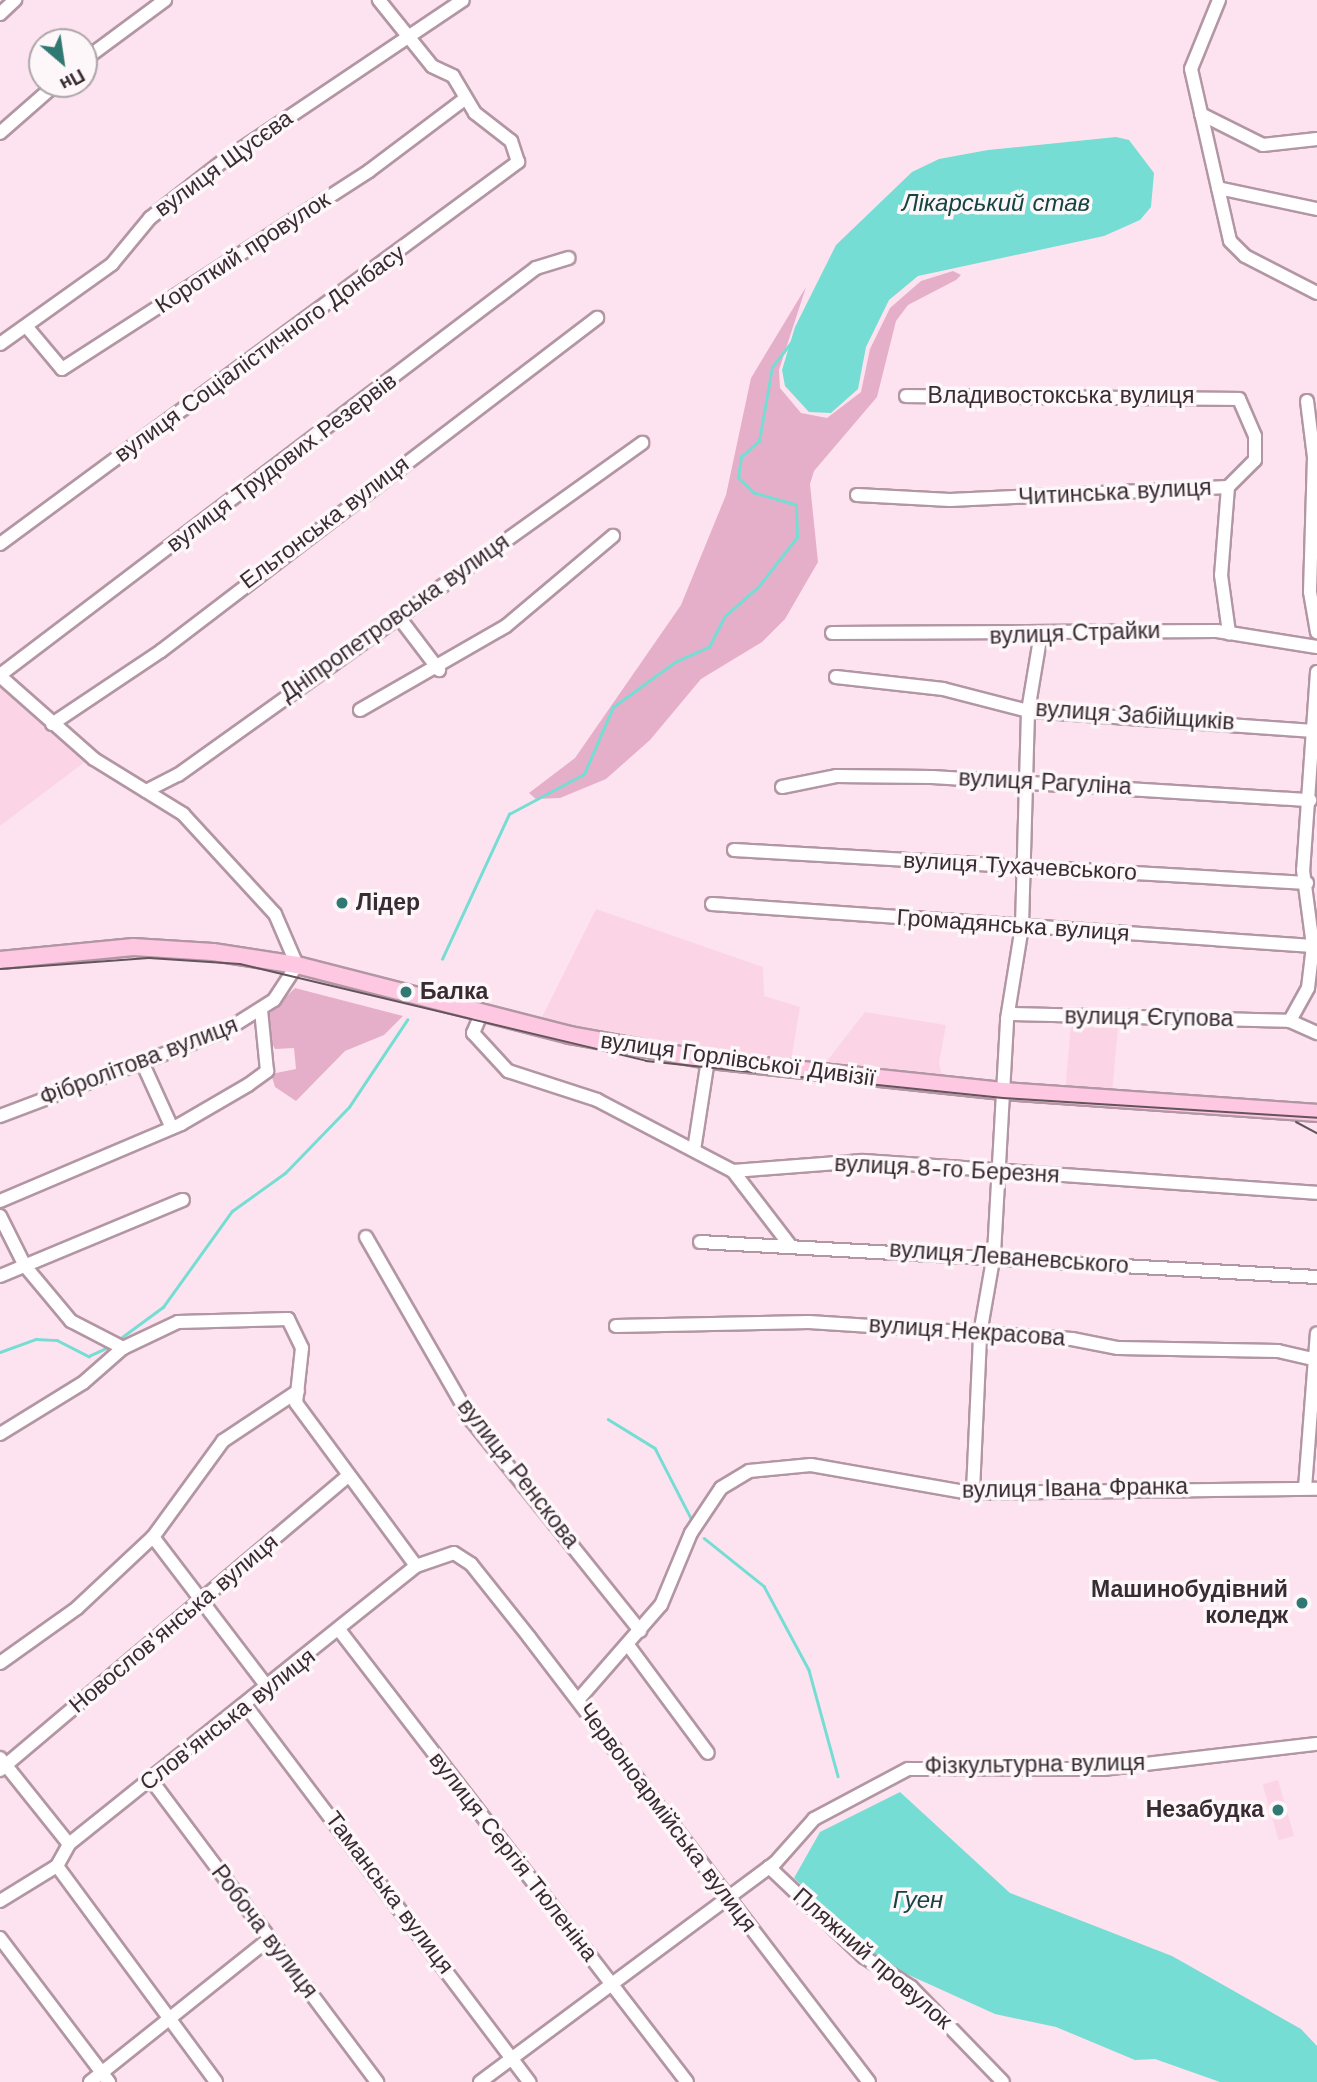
<!DOCTYPE html>
<html>
<head>
<meta charset="utf-8">
<style>
	body { margin:0 }
	#map { position:relative; width:1317px; height:2082px; overflow:hidden; background:#fde3ef; font-family:"Work Sans",sans-serif }
	div>[style] { position:absolute }
	[style*='--x'] { left:calc(var(--x)*1px); top:calc(var(--y)*1px); width:calc(var(--w)*1px); rotate:calc(var(--a)*1deg) }
	.built>* { inset:0; background:#fbd4e6; transform-origin:0 0 }
	.green>* { inset:0; background:#e6afc9 }
	.water>* { inset:0; background:#76ddd4 }
	.stream>* { height:2.5px; margin:-1.25px; padding:0 1.25px; transform-origin:1.25px; border-radius:1.25px; background:#76ddd4 }
	.roads { filter:drop-shadow(2px 0 #b396a3) drop-shadow(-2px 0 #b396a3) drop-shadow(0 2px #b396a3) drop-shadow(0 -2px #b396a3) }
	.minor>* { height:12px; margin:-6px; padding:0 6px; transform-origin:6px; border-radius:6px; background:#fff }
	.major>* { height:16px; margin:-8px; padding:0 8px; transform-origin:8px; border-radius:8px; background:#fec7e2 }
	.tram>* { height:2px; margin:-1px; padding:0 1px; transform-origin:1px; border-radius:1px; background:#63545b }
	.dots>* { width:19px; height:19px; translate:-50% -50%; box-sizing:border-box; border:4px solid #fdf7f9; border-radius:50% }
	span { translate:-50% -50%; white-space:nowrap; text-align:center; line-height:1.15; -webkit-text-stroke:7px #fdf7f9; paint-order:stroke }
	.street-label { font-size:23px; color:#382c32 }
	.poi-label { font-size:23px; color:#382c32; font-weight:700 }
	.left { translate:0 -50%; text-align:left }
	.right { translate:-100% -50%; text-align:right }
	.water-label { font-size:24px; color:#154441; font-style:italic }
	.north { position:absolute; left:28px; top:28px; width:70px; height:70px; box-sizing:border-box; background:#fdf7f9; border:2px solid #aea6a9; border-radius:50%; rotate:151deg; font-size:19px; font-weight:700; line-height:28px; text-align:center; color:#382c32 }
	.north::after { content:''; display:block; margin:auto; width:24px; height:32px; background:#307872; clip-path:polygon(50% 0,100% 100%,50% 72%,0 100%) }
</style>
</head>
<body>
<div id="map">
	<div class="built">
		<i style="clip-path:polygon(0 684px,86px 761px,0 826px)"></i>
		<i style="clip-path:polygon(596px 909px,763px 967px,764px 996px,800px 1007px,790px 1067px,650px 1046px,540px 1021px)"></i>
		<i style="clip-path:polygon(865px 1012px,946px 1025px,939px 1063px,944px 1083px,820px 1070px)"></i>
		<i style="left:1071px;top:1024px;width:47px;height:65px;rotate:5deg"></i>
		<i style="left:1278px;top:1780px;width:58px;height:16px;rotate:74deg"></i>
	</div>
	<div class="green">
		<i style="clip-path:polygon(953px 271px,961px 275px,956px 280px,908px 305px,896px 321px,877px 397px,814px 471px,810px 484px,818px 562px,785px 619px,762px 642px,701px 679px,650px 740px,606px 779px,560px 798px,536px 799px,529px 793px,575px 758px,681px 605px,726px 495px,751px 378px,806px 287px,779px 370px,780px 388px,801px 413px,827px 418px,861px 392px,870px 349px,890px 308px,921px 281px)"></i>
		<i style="clip-path:polygon(295px 988px,403px 1016px,384px 1035px,345px 1051px,296px 1101px,275px 1087px,271px 1074px,296px 1069px,294px 1048px,275px 1049px,261px 1022px)"></i>
	</div>
	<div class="water">
		<i style="clip-path:polygon(1116px 137px,1129px 140px,1154px 173px,1151px 207px,1140px 220px,1104px 236px,918px 276px,889px 300px,866px 347px,858px 389px,831px 413px,809px 412px,785px 386px,782px 370px,795px 327px,836px 245px,912px 172px,939px 159px,988px 150px)"></i>
		<i style="clip-path:polygon(900px 1792px,1010px 1893px,1172px 1956px,1301px 2029px,1317px 2046px,1317px 2082px,1220px 2082px,1155px 2059px,1135px 2060px,1056px 2027px,995px 2014px,878px 1961px,794px 1878px,820px 1832px)"></i>
	</div>
	<div class="stream">
		<i style="--x:442;--y:959;--w:160;--a:-65.2"></i>
		<i style="--x:509;--y:814;--w:85;--a:-28.1"></i>
		<i style="--x:584;--y:774;--w:73;--a:-66.6"></i>
		<i style="--x:613;--y:707;--w:77;--a:-36"></i>
		<i style="--x:675;--y:662;--w:37;--a:-24"></i>
		<i style="--x:709;--y:647;--w:34;--a:-63"></i>
		<i style="--x:724;--y:617;--w:47;--a:-41.5"></i>
		<i style="--x:759;--y:586;--w:62;--a:-52.2"></i>
		<i style="--x:797;--y:537;--w:32;--a:-92"></i>
		<i style="--x:796;--y:505;--w:44;--a:-164.1"></i>
		<i style="--x:754;--y:493;--w:22;--a:-137"></i>
		<i style="--x:738;--y:478;--w:21;--a:-82"></i>
		<i style="--x:741;--y:457;--w:24;--a:-42"></i>
		<i style="--x:759;--y:441;--w:75;--a:-80"></i>
		<i style="--x:772;--y:367;--w:33;--a:-52"></i>
		<i style="--x:118;--y:1340;--w:56;--a:-36.3"></i>
		<i style="--x:163;--y:1307;--w:118;--a:-54.3"></i>
		<i style="--x:232;--y:1211;--w:65;--a:-35.6"></i>
		<i style="--x:285;--y:1173;--w:92;--a:-45.9"></i>
		<i style="--x:349;--y:1107;--w:105;--a:-56.3"></i>
		<i style="--x:0;--y:1352;--w:38;--a:-20"></i>
		<i style="--x:36;--y:1339;--w:21;--a:3"></i>
		<i style="--x:57;--y:1340;--w:36;--a:27"></i>
		<i style="--x:89;--y:1356;--w:23;--a:-25"></i>
		<i style="--x:608;--y:1419;--w:55;--a:31.7"></i>
		<i style="--x:655;--y:1448;--w:81;--a:62.8"></i>
		<i style="--x:704;--y:1538;--w:77;--a:38.7"></i>
		<i style="--x:764;--y:1586;--w:95;--a:61.8"></i>
		<i style="--x:809;--y:1670;--w:110;--a:74.7"></i>
	</div>
	<div class="roads">
		<div class="minor">
			<i style="--x:1219;--y:0;--w:74;--a:112.1"></i>
			<i style="--x:1191;--y:69;--w:176;--a:77.2"></i>
			<i style="--x:1230;--y:241;--w:21;--a:45"></i>
			<i style="--x:1245;--y:256;--w:81;--a:27.2"></i>
			<i style="--x:0;--y:14;--w:21;--a:-43"></i>
			<i style="--x:84;--y:60;--w:101;--a:-36.5"></i>
			<i style="--x:1201;--y:114;--w:69;--a:26.6"></i>
			<i style="--x:1263;--y:145;--w:54;--a:-6.3"></i>
			<i style="--x:0;--y:133;--w:74;--a:-41.2"></i>
			<i style="--x:1218;--y:188;--w:101;--a:12"></i>
			<i style="--x:26;--y:326;--w:56;--a:50.1"></i>
			<i style="--x:62;--y:369;--w:365;--a:-32.8"></i>
			<i style="--x:369;--y:171;--w:121;--a:-37"></i>
			<i style="--x:0;--y:344;--w:138;--a:-35.5"></i>
			<i style="--x:112;--y:264;--w:60;--a:-50.4"></i>
			<i style="--x:150;--y:218;--w:91;--a:-37.9"></i>
			<i style="--x:222;--y:162;--w:290;--a:-33.9"></i>
			<i style="--x:906;--y:396;--w:333;--a:0.5"></i>
			<i style="--x:1239;--y:399;--w:40;--a:66.6"></i>
			<i style="--x:1255;--y:436;--w:24;--a:90"></i>
			<i style="--x:1255;--y:460;--w:38;--a:135"></i>
			<i style="--x:1307;--y:401;--w:56;--a:82.9"></i>
			<i style="--x:1314;--y:457;--w:135;--a:91.7"></i>
			<i style="--x:1310;--y:592;--w:41;--a:80.1"></i>
			<i style="--x:857;--y:495;--w:93;--a:3.1"></i>
			<i style="--x:950;--y:500;--w:278;--a:-2.7"></i>
			<i style="--x:1228;--y:487;--w:88;--a:94.5"></i>
			<i style="--x:1221;--y:575;--w:59;--a:82.1"></i>
			<i style="--x:0;--y:544;--w:644;--a:-36.41"></i>
			<i style="--x:518;--y:162;--w:22;--a:-108"></i>
			<i style="--x:511;--y:141;--w:46;--a:-142.1"></i>
			<i style="--x:475;--y:113;--w:43;--a:-120.7"></i>
			<i style="--x:453;--y:76;--w:23;--a:-155"></i>
			<i style="--x:432;--y:66;--w:85;--a:-128.8"></i>
			<i style="--x:398;--y:616;--w:68;--a:52.8"></i>
			<i style="--x:832;--y:633;--w:385;--a:-0.3"></i>
			<i style="--x:1217;--y:631;--w:101;--a:9.1"></i>
			<i style="--x:1317;--y:672;--w:198;--a:94"></i>
			<i style="--x:1303;--y:870;--w:77;--a:82.5"></i>
			<i style="--x:1313;--y:946;--w:42;--a:96.8"></i>
			<i style="--x:1308;--y:988;--w:38;--a:119"></i>
			<i style="--x:1290;--y:1021;--w:30;--a:24"></i>
			<i style="--x:0;--y:675;--w:673;--a:-37.21"></i>
			<i style="--x:536;--y:268;--w:34;--a:-17"></i>
			<i style="--x:0;--y:676;--w:125;--a:41.4"></i>
			<i style="--x:94;--y:759;--w:105;--a:31.7"></i>
			<i style="--x:183;--y:814;--w:136;--a:47.4"></i>
			<i style="--x:275;--y:914;--w:56;--a:66.7"></i>
			<i style="--x:297;--y:965;--w:42;--a:123.3"></i>
			<i style="--x:274;--y:1000;--w:58;--a:147.7"></i>
			<i style="--x:225;--y:1031;--w:241;--a:159.3"></i>
			<i style="--x:836;--y:677;--w:108;--a:6.4"></i>
			<i style="--x:943;--y:689;--w:88;--a:14.5"></i>
			<i style="--x:1028;--y:711;--w:284;--a:4"></i>
			<i style="--x:360;--y:710;--w:168;--a:-29.9"></i>
			<i style="--x:506;--y:626;--w:140;--a:-40.1"></i>
			<i style="--x:52;--y:724;--w:131;--a:-33.8"></i>
			<i style="--x:161;--y:651;--w:549;--a:-37.37"></i>
			<i style="--x:782;--y:787;--w:55;--a:-11.5"></i>
			<i style="--x:836;--y:776;--w:96;--a:0.6"></i>
			<i style="--x:932;--y:777;--w:379;--a:3.5"></i>
			<i style="--x:146;--y:791;--w:36;--a:-27"></i>
			<i style="--x:178;--y:775;--w:571;--a:-35.58"></i>
			<i style="--x:734;--y:850;--w:574;--a:3.3"></i>
			<i style="--x:712;--y:904;--w:602;--a:4"></i>
			<i style="--x:482;--y:1012;--w:23;--a:113"></i>
			<i style="--x:473;--y:1033;--w:52;--a:47.4"></i>
			<i style="--x:508;--y:1071;--w:94;--a:18"></i>
			<i style="--x:597;--y:1100;--w:153;--a:27.6"></i>
			<i style="--x:733;--y:1171;--w:130;--a:-4.4"></i>
			<i style="--x:863;--y:1161;--w:455;--a:4"></i>
			<i style="--x:1008;--y:1014;--w:282;--a:1.4"></i>
			<i style="--x:142;--y:1062;--w:72;--a:65.6"></i>
			<i style="--x:694;--y:1150;--w:91;--a:-81.2"></i>
			<i style="--x:733;--y:1171;--w:92;--a:52.5"></i>
			<i style="--x:0;--y:1201;--w:197;--a:-23"></i>
			<i style="--x:181;--y:1124;--w:78;--a:-30.2"></i>
			<i style="--x:248;--y:1085;--w:24;--a:-36"></i>
			<i style="--x:267;--y:1071;--w:61;--a:-95.6"></i>
			<i style="--x:0;--y:1216;--w:56;--a:63.4"></i>
			<i style="--x:25;--y:1266;--w:72;--a:50.1"></i>
			<i style="--x:71;--y:1321;--w:59;--a:27.4"></i>
			<i style="--x:366;--y:1237;--w:212;--a:60.1"></i>
			<i style="--x:472;--y:1421;--w:269;--a:51.3"></i>
			<i style="--x:700;--y:1242;--w:618;--a:3.25"></i>
			<i style="--x:0;--y:1276;--w:198;--a:-22.6"></i>
			<i style="--x:616;--y:1326;--w:193;--a:-1.2"></i>
			<i style="--x:809;--y:1322;--w:264;--a:3.7"></i>
			<i style="--x:1072;--y:1339;--w:47;--a:11.1"></i>
			<i style="--x:1118;--y:1348;--w:160;--a:1.1"></i>
			<i style="--x:1278;--y:1351;--w:40;--a:13"></i>
			<i style="--x:0;--y:1434;--w:97;--a:-31.6"></i>
			<i style="--x:83;--y:1383;--w:53;--a:-41.2"></i>
			<i style="--x:123;--y:1348;--w:61;--a:-25.3"></i>
			<i style="--x:178;--y:1322;--w:110;--a:-1.6"></i>
			<i style="--x:288;--y:1319;--w:32;--a:64"></i>
			<i style="--x:302;--y:1348;--w:55;--a:96.2"></i>
			<i style="--x:296;--y:1403;--w:202;--a:53.6"></i>
			<i style="--x:1305;--y:1488;--w:155;--a:-85.6"></i>
			<i style="--x:973;--y:1491;--w:157;--a:-87.4"></i>
			<i style="--x:980;--y:1334;--w:81;--a:-80.1"></i>
			<i style="--x:994;--y:1254;--w:235;--a:-86.8"></i>
			<i style="--x:1007;--y:1019;--w:94;--a:-80.8"></i>
			<i style="--x:1022;--y:926;--w:215;--a:-88.4"></i>
			<i style="--x:1028;--y:711;--w:79;--a:-80.5"></i>
			<i style="--x:153;--y:1537;--w:190;--a:52.7"></i>
			<i style="--x:340;--y:1631;--w:569;--a:52.43"></i>
			<i style="--x:628;--y:1645;--w:134;--a:53.5"></i>
			<i style="--x:0;--y:1663;--w:95;--a:-35.5"></i>
			<i style="--x:77;--y:1608;--w:104;--a:-43.1"></i>
			<i style="--x:153;--y:1537;--w:119;--a:-53.9"></i>
			<i style="--x:223;--y:1441;--w:90;--a:-33.7"></i>
			<i style="--x:578;--y:1700;--w:126;--a:-48.9"></i>
			<i style="--x:661;--y:1605;--w:78;--a:-67.4"></i>
			<i style="--x:691;--y:1533;--w:54;--a:-56.3"></i>
			<i style="--x:721;--y:1488;--w:33;--a:-31"></i>
			<i style="--x:749;--y:1471;--w:62;--a:-5.5"></i>
			<i style="--x:811;--y:1465;--w:160;--a:10"></i>
			<i style="--x:969;--y:1493;--w:348;--a:-0.7"></i>
			<i style="--x:246;--y:1706;--w:471;--a:53"></i>
			<i style="--x:0;--y:1758;--w:110;--a:51.3"></i>
			<i style="--x:0;--y:1770;--w:454;--a:-40.2"></i>
			<i style="--x:152;--y:1781;--w:376;--a:53.2"></i>
			<i style="--x:57;--y:1866;--w:268;--a:53.6"></i>
			<i style="--x:769;--y:1867;--w:131;--a:43.5"></i>
			<i style="--x:864;--y:1957;--w:56;--a:32.6"></i>
			<i style="--x:911;--y:1987;--w:132;--a:45.9"></i>
			<i style="--x:0;--y:1901;--w:67;--a:-31.6"></i>
			<i style="--x:57;--y:1866;--w:25;--a:-61"></i>
			<i style="--x:69;--y:1844;--w:445;--a:-38.7"></i>
			<i style="--x:416;--y:1566;--w:40;--a:-18.9"></i>
			<i style="--x:454;--y:1553;--w:20;--a:33"></i>
			<i style="--x:471;--y:1564;--w:93;--a:51.5"></i>
			<i style="--x:529;--y:1637;--w:560;--a:52.62"></i>
			<i style="--x:0;--y:1938;--w:181;--a:52.9"></i>
			<i style="--x:90;--y:2082;--w:229;--a:-38.6"></i>
			<i style="--x:480;--y:2082;--w:367;--a:-36.6"></i>
			<i style="--x:775;--y:1863;--w:59;--a:-48.4"></i>
			<i style="--x:814;--y:1819;--w:106;--a:-28"></i>
			<i style="--x:908;--y:1769;--w:195;--a:0"></i>
			<i style="--x:1103;--y:1769;--w:215;--a:-6.7"></i>
		</div>
		<div class="major">
			<i style="--x:0;--y:960;--w:134;--a:-5.6"></i>
			<i style="--x:133;--y:947;--w:80;--a:3.6"></i>
			<i style="--x:213;--y:952;--w:85;--a:8.8"></i>
			<i style="--x:297;--y:965;--w:282;--a:14.4"></i>
			<i style="--x:570;--y:1035;--w:140;--a:10.3"></i>
			<i style="--x:708;--y:1060;--w:298;--a:6"></i>
			<i style="--x:1004;--y:1091;--w:314;--a:4"></i>
		</div>
	</div>
	<div class="tram">
		<i style="--x:0;--y:969;--w:149;--a:-4.2"></i>
		<i style="--x:149;--y:958;--w:91;--a:3.8"></i>
		<i style="--x:240;--y:964;--w:417;--a:13.4"></i>
		<i style="--x:646;--y:1061;--w:359;--a:5.9"></i>
		<i style="--x:1003;--y:1098;--w:315;--a:3.6"></i>
		<i style="--x:1296;--y:1122;--w:24;--a:28"></i>
	</div>
	<div class="dots">
		<i style="left:342px;top:903px;background:#307872"></i>
		<i style="left:406px;top:992px;background:#307872"></i>
		<i style="left:1302px;top:1603px;background:#307872"></i>
		<i style="left:1278px;top:1810px;background:#307872"></i>
	</div>
	<div class="street-label">
		<span style="left:224px;top:164px;rotate:-36deg">вулиця Щусєва</span>
		<span style="left:243px;top:253px;rotate:-33deg">Короткий провулок</span>
		<span style="left:260px;top:354px;rotate:-36deg">вулиця Соціалістичного Донбасу</span>
		<span style="left:1061px;top:396px">Владивостокська вулиця</span>
		<span style="left:282px;top:463px;rotate:-37deg">вулиця Трудових Резервів</span>
		<span style="left:1115px;top:493px;rotate:-3deg">Читинська вулиця</span>
		<span style="left:325px;top:523px;rotate:-37deg">Ельтонська вулиця</span>
		<span style="left:395px;top:618px;rotate:-35deg">Дніпропетровська вулиця</span>
		<span style="left:1075px;top:634px;rotate:-2deg">вулиця Страйки</span>
		<span style="left:1135px;top:716px;rotate:4deg">вулиця Забійщиків</span>
		<span style="left:1045px;top:783px;rotate:3deg">вулиця Рагуліна</span>
		<span style="left:1020px;top:867px;rotate:3deg">вулиця Тухачевського</span>
		<span style="left:1013px;top:926px;rotate:4deg">Громадянська вулиця</span>
		<span style="left:1149px;top:1018px;rotate:1deg">вулиця Єгупова</span>
		<span style="left:738px;top:1060px;rotate:8deg">вулиця Горлівської Дивізії</span>
		<span style="left:139px;top:1062px;rotate:-21deg">Фібролітова вулиця</span>
		<span style="left:947px;top:1170px;rotate:3deg">вулиця 8-го Березня</span>
		<span style="left:1009px;top:1258px;rotate:4deg">вулиця Леваневського</span>
		<span style="left:967px;top:1332px;rotate:4deg">вулиця Некрасова</span>
		<span style="left:518px;top:1474px;rotate:52deg">вулиця Ренскова</span>
		<span style="left:1075px;top:1489px;rotate:-1deg">вулиця Івана Франка</span>
		<span style="left:174px;top:1624px;rotate:-40deg">Новослов'янська вулиця</span>
		<span style="left:228px;top:1720px;rotate:-38deg">Слов'янська вулиця</span>
		<span style="left:1035px;top:1765px;rotate:-1deg">Фізкультурна вулиця</span>
		<span style="left:667px;top:1818px;rotate:53deg">Червоноармійська вулиця</span>
		<span style="left:513px;top:1857px;rotate:52deg">вулиця Сергія Тюленіна</span>
		<span style="left:389px;top:1893px;rotate:53deg">Таманська вулиця</span>
		<span style="left:264px;top:1932px;rotate:53deg">Робоча вулиця</span>
		<span style="left:872px;top:1959px;rotate:41deg">Пляжний провулок</span>
	</div>
	<div class="poi-label">
		<span class="left" style="left:356px;top:903px">Лідер</span>
		<span class="left" style="left:420px;top:992px">Балка</span>
		<span class="right" style="left:1288px;top:1603px">Машинобудівний<br>коледж</span>
		<span class="right" style="left:1264px;top:1810px">Незабудка</span>
	</div>
	<div class="water-label">
		<span style="left:996px;top:204px">Лікарський став</span>
		<span style="left:918px;top:1901px">Гуен</span>
	</div>
	<div class="north">Пн</div>
</div>
</body>
</html>
